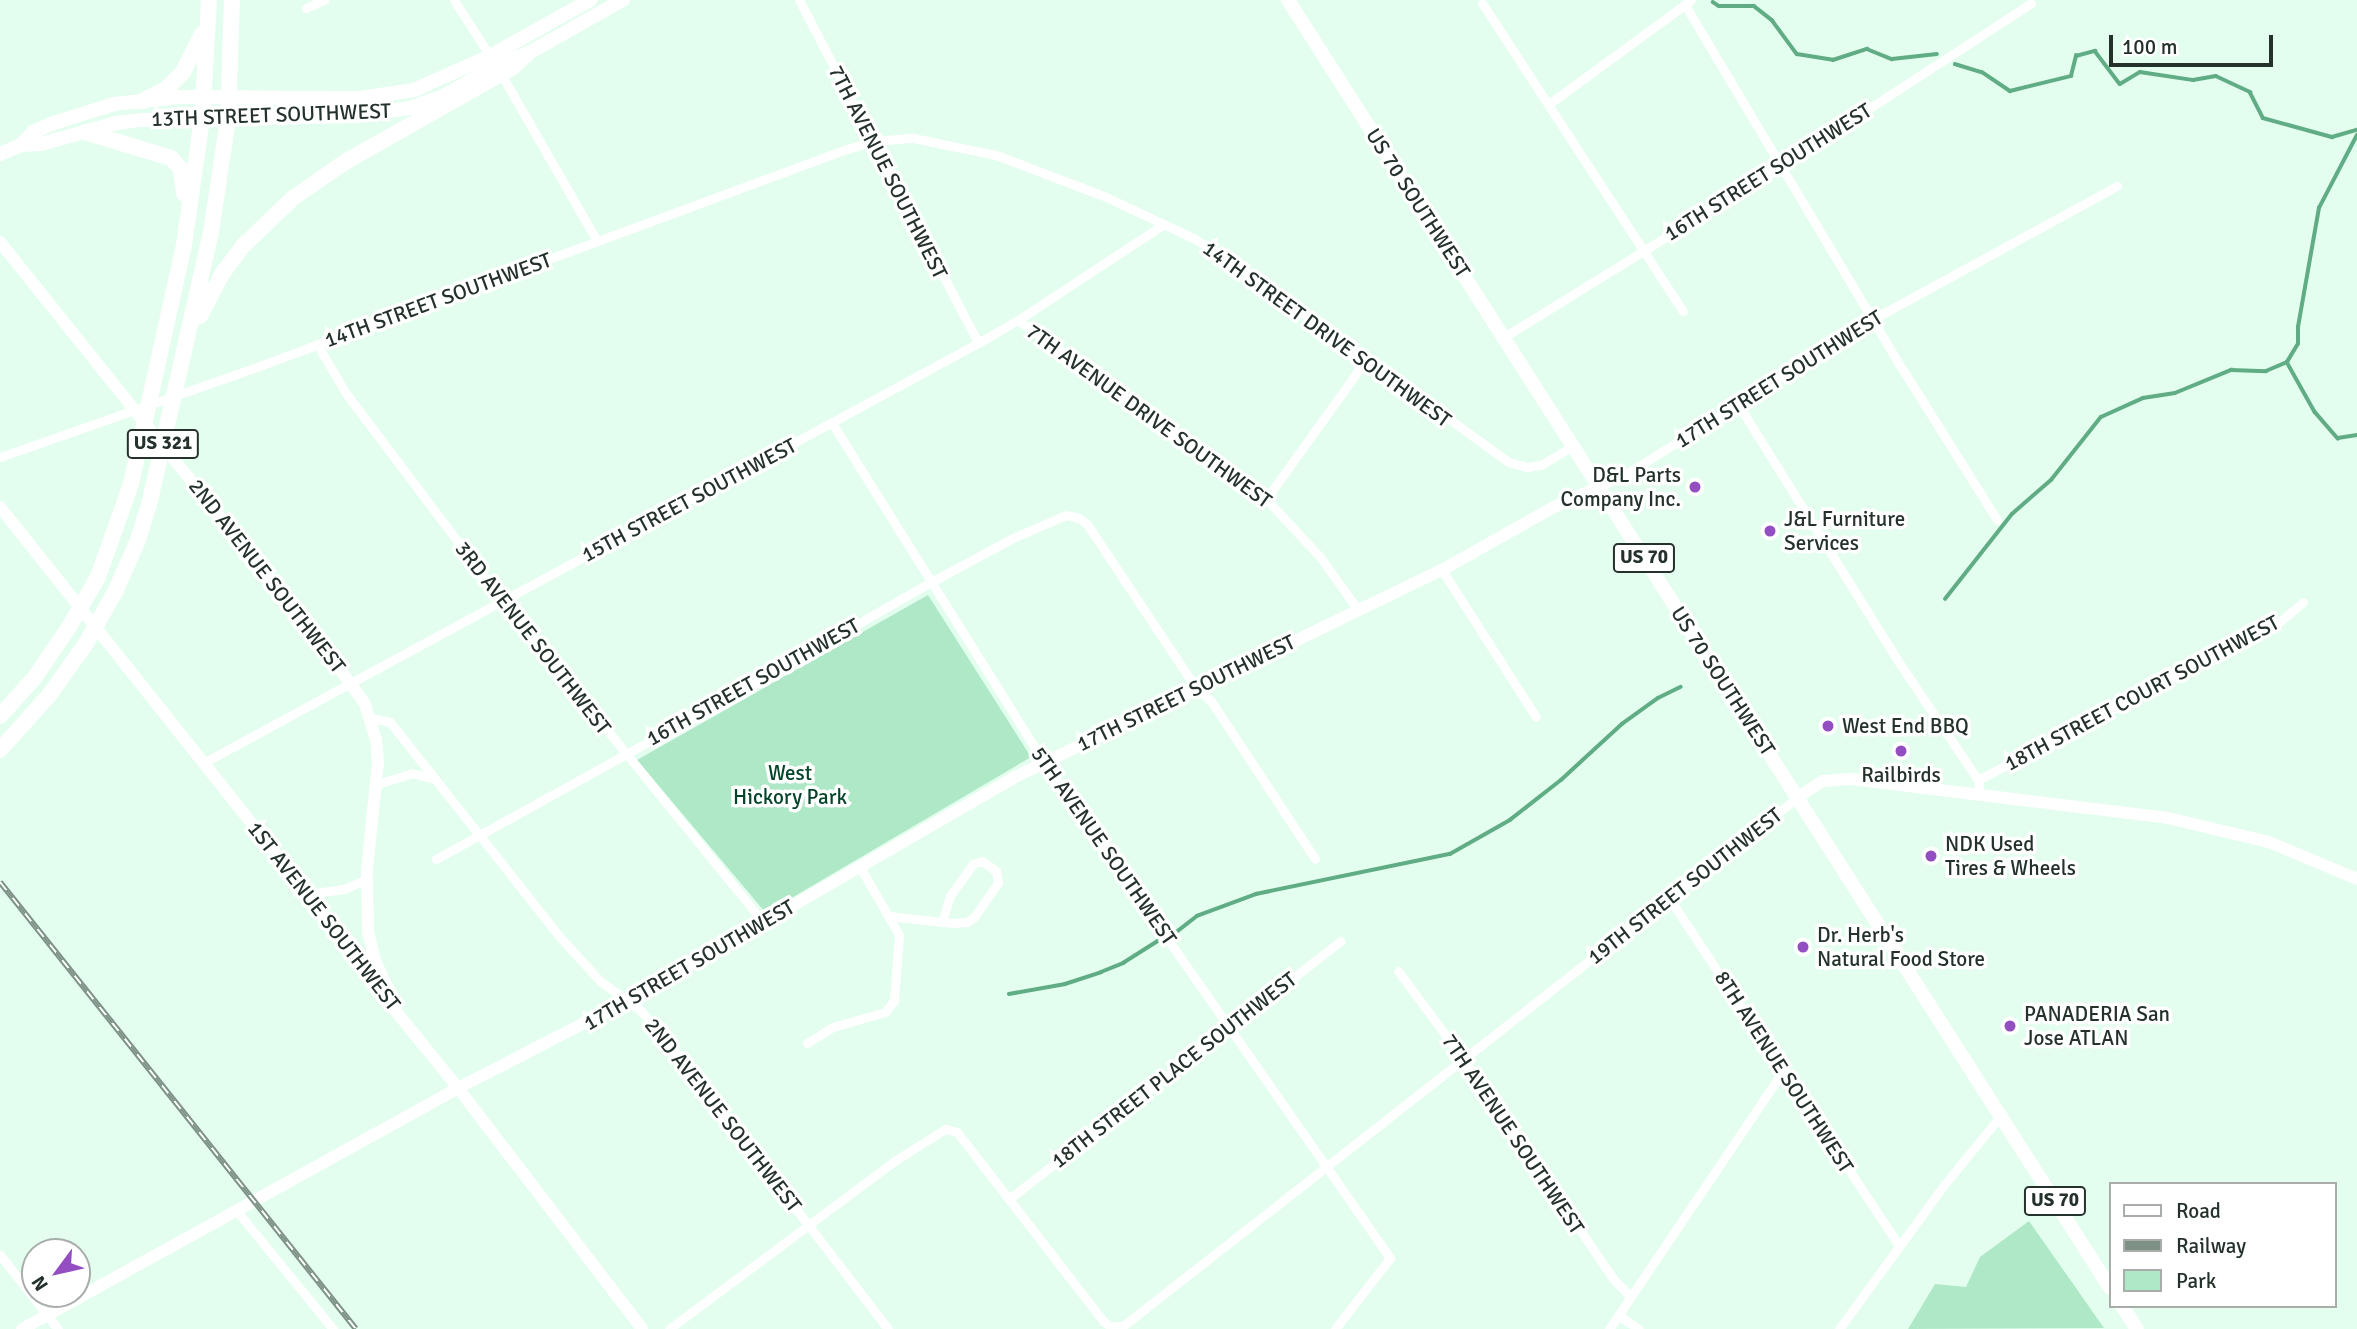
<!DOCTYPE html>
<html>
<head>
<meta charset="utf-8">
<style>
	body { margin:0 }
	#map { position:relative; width:2357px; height:1329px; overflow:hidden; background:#e3feee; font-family:Signika,sans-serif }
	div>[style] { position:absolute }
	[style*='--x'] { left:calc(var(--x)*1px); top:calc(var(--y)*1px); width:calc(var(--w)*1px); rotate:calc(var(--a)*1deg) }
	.green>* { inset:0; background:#afe8c7 }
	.stream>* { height:3.5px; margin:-1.75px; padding:0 1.75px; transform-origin:1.75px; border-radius:1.75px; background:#60ac84 }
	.street>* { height:9px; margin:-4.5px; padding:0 4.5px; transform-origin:4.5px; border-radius:4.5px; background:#fff }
	.secondary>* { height:12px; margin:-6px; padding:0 6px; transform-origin:6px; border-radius:6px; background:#fff }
	.primary>* { height:14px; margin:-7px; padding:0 7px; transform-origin:7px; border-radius:7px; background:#fff }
	.highway>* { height:16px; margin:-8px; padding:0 8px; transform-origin:8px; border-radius:8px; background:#fff }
	.rail>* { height:6px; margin-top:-3px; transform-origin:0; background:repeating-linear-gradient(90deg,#fff 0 10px,#7e9186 0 20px); box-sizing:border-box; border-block:2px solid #7e9186 }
	.dots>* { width:19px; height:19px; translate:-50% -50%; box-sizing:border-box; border:4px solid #fff; border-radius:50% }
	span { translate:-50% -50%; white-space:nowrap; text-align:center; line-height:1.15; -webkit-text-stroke:7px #fff; paint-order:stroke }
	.shield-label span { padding:2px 5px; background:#fff; border:2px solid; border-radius:5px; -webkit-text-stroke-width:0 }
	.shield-label { font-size:19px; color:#25322b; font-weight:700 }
	.street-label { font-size:21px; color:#25322b }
	.poi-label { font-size:21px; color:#25322b }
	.right { translate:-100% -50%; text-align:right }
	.left { translate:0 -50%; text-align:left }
	.park-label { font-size:21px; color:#03442a }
	.legend { position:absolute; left:2109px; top:1182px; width:228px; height:126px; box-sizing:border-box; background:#fff; border:2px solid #a8adaa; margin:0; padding:9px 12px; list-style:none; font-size:21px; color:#25322b }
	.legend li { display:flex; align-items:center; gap:14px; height:35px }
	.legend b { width:35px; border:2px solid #a8adaa }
	.north { position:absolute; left:21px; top:1238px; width:70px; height:70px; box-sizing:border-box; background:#fff; border:2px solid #a8adaa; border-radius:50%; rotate:237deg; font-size:19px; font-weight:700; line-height:28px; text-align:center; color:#25322b }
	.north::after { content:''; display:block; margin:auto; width:24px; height:32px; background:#934ec2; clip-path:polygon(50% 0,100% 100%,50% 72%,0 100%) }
	.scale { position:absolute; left:2109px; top:35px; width:164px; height:32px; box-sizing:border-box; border:4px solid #25322b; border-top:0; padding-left:9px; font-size:21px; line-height:24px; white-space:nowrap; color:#25322b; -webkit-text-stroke:5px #fff; paint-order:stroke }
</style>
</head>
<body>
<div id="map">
	<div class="green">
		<i style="clip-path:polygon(928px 595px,1031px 757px,766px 913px,637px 760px)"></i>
		<i style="clip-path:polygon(2029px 1221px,2104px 1328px,1908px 1329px,1935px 1284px,1966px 1287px,1980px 1257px)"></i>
	</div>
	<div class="stream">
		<i style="--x:1713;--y:2;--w:7;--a:34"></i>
		<i style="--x:1719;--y:6;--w:35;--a:0"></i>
		<i style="--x:1754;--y:6;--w:23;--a:38"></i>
		<i style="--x:1772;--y:20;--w:42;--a:53.7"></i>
		<i style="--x:1797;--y:54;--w:36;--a:9"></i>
		<i style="--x:1833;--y:60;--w:36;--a:-18"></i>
		<i style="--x:1867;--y:49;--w:27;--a:22"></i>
		<i style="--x:1892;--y:59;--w:45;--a:-6.3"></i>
		<i style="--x:1955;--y:64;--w:28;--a:17"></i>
		<i style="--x:1982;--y:72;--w:34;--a:34"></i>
		<i style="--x:2010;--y:91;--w:63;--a:-13.8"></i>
		<i style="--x:2071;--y:76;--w:21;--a:-76"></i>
		<i style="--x:2076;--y:56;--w:20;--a:-15"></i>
		<i style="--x:2095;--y:51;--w:41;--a:52.9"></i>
		<i style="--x:2120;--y:84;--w:23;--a:-31"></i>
		<i style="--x:2140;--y:72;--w:54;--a:8.6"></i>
		<i style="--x:2193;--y:80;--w:23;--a:-10"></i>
		<i style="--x:2216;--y:76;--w:38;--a:25"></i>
		<i style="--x:2250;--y:92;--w:29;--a:63"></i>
		<i style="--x:2263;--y:118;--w:72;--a:15.4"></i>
		<i style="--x:2332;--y:137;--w:26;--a:-16"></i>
		<i style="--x:2287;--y:362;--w:21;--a:-59"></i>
		<i style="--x:2298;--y:344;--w:17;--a:-90"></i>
		<i style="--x:2298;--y:327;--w:121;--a:-80"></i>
		<i style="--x:2319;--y:208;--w:82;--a:-62.5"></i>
		<i style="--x:2287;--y:362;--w:57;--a:60.8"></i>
		<i style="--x:2315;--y:412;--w:35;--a:49"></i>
		<i style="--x:2338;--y:438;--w:19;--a:-9"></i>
		<i style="--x:1945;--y:599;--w:108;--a:-51.8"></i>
		<i style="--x:2012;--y:514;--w:52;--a:-41.1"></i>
		<i style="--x:2051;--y:480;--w:80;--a:-51.6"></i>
		<i style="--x:2101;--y:417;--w:46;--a:-24.3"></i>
		<i style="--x:2143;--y:398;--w:32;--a:-9"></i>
		<i style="--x:2175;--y:393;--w:61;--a:-22.3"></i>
		<i style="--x:2231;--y:370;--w:35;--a:2"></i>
		<i style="--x:2266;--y:371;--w:23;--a:-23"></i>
		<i style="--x:1009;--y:994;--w:57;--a:-10.1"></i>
		<i style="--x:1065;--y:984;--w:38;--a:-18"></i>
		<i style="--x:1101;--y:972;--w:24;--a:-22"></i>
		<i style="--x:1123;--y:963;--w:49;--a:-32.4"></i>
		<i style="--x:1164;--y:937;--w:10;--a:-17"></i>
		<i style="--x:1174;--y:934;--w:29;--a:-38"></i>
		<i style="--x:1197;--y:916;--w:63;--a:-20.4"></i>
		<i style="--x:1256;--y:894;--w:198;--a:-11.7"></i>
		<i style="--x:1450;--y:854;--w:69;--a:-29.5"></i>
		<i style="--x:1510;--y:820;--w:65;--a:-38.1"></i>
		<i style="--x:1561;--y:780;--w:83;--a:-42.6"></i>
		<i style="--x:1622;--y:724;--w:44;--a:-35.8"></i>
		<i style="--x:1658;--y:698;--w:25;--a:-26"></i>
	</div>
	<div class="street">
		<i style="--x:454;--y:0;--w:67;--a:57.3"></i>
		<i style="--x:799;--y:0;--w:387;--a:62.4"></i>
		<i style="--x:1482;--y:3;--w:368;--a:56.9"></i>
		<i style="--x:1685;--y:5;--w:425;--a:59.2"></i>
		<i style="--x:1903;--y:370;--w:177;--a:57.9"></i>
		<i style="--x:306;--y:8;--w:20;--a:-24"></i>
		<i style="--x:501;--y:74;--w:193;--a:60.1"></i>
		<i style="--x:1549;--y:104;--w:176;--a:-36.2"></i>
		<i style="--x:1018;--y:320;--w:306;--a:35.8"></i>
		<i style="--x:1266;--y:499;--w:81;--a:47"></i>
		<i style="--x:1321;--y:558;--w:64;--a:54.6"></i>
		<i style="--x:1504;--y:337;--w:327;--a:-31.7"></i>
		<i style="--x:1782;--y:165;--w:297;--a:-33"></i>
		<i style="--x:317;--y:344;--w:56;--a:59.7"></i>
		<i style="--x:345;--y:392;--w:263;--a:53"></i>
		<i style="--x:503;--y:602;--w:414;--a:50.9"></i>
		<i style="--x:1738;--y:404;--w:303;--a:58.1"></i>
		<i style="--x:1898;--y:661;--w:143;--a:56.1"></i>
		<i style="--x:1978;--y:780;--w:15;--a:82"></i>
		<i style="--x:832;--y:423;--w:400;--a:58"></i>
		<i style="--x:1044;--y:762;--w:605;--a:55.1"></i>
		<i style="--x:1390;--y:1258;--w:90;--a:127.8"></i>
		<i style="--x:0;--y:457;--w:278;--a:-19.3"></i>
		<i style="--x:262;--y:365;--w:624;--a:-20.27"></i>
		<i style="--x:847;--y:149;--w:29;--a:-16"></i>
		<i style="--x:875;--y:141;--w:38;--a:-5"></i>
		<i style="--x:913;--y:138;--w:85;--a:11.6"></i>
		<i style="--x:996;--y:155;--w:116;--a:20.8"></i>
		<i style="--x:1104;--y:196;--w:101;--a:25.3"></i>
		<i style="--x:1195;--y:239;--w:52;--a:32.5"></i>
		<i style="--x:1239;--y:267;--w:332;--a:35.9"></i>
		<i style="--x:1508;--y:462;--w:20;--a:15"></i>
		<i style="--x:1527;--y:467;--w:14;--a:-8"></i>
		<i style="--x:1541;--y:465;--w:37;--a:-31"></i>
		<i style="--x:1599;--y:487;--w:42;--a:-27.2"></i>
		<i style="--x:1636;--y:468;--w:280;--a:-32.2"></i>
		<i style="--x:1873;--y:319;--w:278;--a:-28.6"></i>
		<i style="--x:1266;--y:499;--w:170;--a:-54.3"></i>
		<i style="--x:1442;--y:570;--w:174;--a:57.4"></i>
		<i style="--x:371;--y:718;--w:19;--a:12"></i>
		<i style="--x:390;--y:722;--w:271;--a:51.7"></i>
		<i style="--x:558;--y:935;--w:62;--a:47.6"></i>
		<i style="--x:600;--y:981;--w:49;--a:35.9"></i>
		<i style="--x:640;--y:1010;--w:52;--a:49.6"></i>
		<i style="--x:674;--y:1050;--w:352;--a:52.5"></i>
		<i style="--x:205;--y:762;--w:879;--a:-28.46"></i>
		<i style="--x:978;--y:343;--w:46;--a:-29.9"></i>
		<i style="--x:1018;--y:320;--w:175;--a:-33.3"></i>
		<i style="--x:1978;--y:780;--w:337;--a:-27.6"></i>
		<i style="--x:2277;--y:624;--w:34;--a:-40"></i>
		<i style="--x:377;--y:784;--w:37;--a:-17"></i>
		<i style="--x:412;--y:773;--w:23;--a:15"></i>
		<i style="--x:436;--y:859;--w:344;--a:-28.9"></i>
		<i style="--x:737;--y:693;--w:224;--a:-29.8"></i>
		<i style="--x:931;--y:582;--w:93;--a:-28.2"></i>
		<i style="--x:1013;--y:538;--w:58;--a:-23.5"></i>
		<i style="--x:1066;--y:515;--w:13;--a:13"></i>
		<i style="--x:1079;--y:518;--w:10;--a:37"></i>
		<i style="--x:1087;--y:524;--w:197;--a:56.4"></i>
		<i style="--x:1196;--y:688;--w:20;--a:41"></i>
		<i style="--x:1211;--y:701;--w:189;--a:56.6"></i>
		<i style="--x:308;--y:894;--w:36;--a:-8"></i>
		<i style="--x:344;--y:889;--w:25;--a:-23"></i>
		<i style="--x:1669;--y:898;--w:416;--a:56.5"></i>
		<i style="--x:889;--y:916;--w:63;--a:6.3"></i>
		<i style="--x:952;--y:923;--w:15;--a:-4"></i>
		<i style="--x:967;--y:922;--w:9;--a:-36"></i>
		<i style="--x:974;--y:917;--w:42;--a:-54.8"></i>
		<i style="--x:998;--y:883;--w:12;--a:-99"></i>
		<i style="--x:996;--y:871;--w:17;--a:-144"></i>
		<i style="--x:982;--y:861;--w:9;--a:162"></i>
		<i style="--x:973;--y:864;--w:39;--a:126"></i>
		<i style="--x:950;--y:896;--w:27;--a:107"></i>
		<i style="--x:1398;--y:971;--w:111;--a:53.4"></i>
		<i style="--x:1464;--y:1060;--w:266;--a:55.7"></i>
		<i style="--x:1614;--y:1280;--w:23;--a:45"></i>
		<i style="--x:807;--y:1043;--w:31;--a:-32"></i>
		<i style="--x:833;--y:1027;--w:54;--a:-16.1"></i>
		<i style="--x:885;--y:1012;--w:14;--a:-51"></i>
		<i style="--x:894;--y:1001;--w:66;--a:-85.7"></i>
		<i style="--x:899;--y:935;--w:78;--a:-119.8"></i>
		<i style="--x:1009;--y:1199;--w:420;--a:-37.9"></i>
		<i style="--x:236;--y:1210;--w:154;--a:50.8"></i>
		<i style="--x:0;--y:1255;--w:94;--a:51.9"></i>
		<i style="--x:1618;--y:1315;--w:25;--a:34"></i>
		<i style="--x:669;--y:1329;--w:279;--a:-36.7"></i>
		<i style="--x:893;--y:1162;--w:62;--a:-32.4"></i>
		<i style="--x:945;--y:1129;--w:12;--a:14"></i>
		<i style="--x:957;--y:1132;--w:239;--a:52.3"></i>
		<i style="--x:1103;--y:1321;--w:9;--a:36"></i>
		<i style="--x:1110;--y:1326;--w:13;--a:0"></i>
		<i style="--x:1123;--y:1326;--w:858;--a:-38.09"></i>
		<i style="--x:1609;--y:1329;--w:313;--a:-56"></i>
		<i style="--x:1839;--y:1329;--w:178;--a:-53.9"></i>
		<i style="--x:1944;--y:1185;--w:90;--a:-50.8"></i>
	</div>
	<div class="secondary">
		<i style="--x:0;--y:242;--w:514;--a:51.32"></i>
		<i style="--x:321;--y:643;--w:75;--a:54.2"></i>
		<i style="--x:365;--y:704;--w:37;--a:73"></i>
		<i style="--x:376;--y:739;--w:23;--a:85"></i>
		<i style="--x:378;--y:762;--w:110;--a:95.8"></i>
		<i style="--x:367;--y:871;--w:61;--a:89.1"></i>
		<i style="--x:368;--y:932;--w:32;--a:76"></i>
		<i style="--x:376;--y:963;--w:37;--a:64"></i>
		<i style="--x:0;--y:507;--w:495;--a:51.5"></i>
		<i style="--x:308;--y:894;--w:109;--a:54"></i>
		<i style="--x:372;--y:982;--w:136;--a:50.9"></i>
		<i style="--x:458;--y:1088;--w:303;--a:52.6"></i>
		<i style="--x:1798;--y:797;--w:30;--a:-33"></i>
		<i style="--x:1823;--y:781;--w:28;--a:-4"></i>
		<i style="--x:1851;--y:779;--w:319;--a:7"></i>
		<i style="--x:2168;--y:818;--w:104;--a:13.4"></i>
		<i style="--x:2269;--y:842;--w:95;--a:22.8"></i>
		<i style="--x:22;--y:1329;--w:498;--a:-28.9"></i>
		<i style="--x:458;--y:1088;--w:192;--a:-27.2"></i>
		<i style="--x:629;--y:1000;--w:444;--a:-30"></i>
		<i style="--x:1013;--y:778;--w:477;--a:-25.9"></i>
		<i style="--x:1442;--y:570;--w:129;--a:-29.4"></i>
		<i style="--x:1554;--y:507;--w:49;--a:-24"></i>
	</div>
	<div class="primary">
		<i style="--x:1288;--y:0;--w:1528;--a:57.45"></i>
		<i style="--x:21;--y:145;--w:20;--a:-3"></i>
		<i style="--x:41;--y:144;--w:78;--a:-15.6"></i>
		<i style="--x:116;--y:123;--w:26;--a:-7"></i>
		<i style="--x:142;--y:120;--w:213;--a:-1.1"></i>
		<i style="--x:355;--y:116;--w:56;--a:-8.3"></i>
		<i style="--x:410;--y:108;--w:37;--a:-20"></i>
		<i style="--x:445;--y:95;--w:75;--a:-28.6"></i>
		<i style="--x:511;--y:59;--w:17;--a:-17"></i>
		<i style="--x:527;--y:54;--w:110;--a:-29.4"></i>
		<i style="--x:0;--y:154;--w:23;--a:-23"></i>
		<i style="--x:21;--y:145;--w:18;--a:-47"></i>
		<i style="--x:33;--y:132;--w:20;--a:-24"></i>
		<i style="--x:51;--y:124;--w:66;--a:-17.6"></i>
		<i style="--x:114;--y:104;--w:65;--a:-6.1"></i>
		<i style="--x:179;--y:97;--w:181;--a:0.3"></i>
		<i style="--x:360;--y:98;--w:55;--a:-8.4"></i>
		<i style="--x:414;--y:90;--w:83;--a:-24.1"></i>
		<i style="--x:490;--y:56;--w:115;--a:-29.2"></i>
		<i style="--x:2122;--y:1306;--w:27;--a:57"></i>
	</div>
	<div class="highway">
		<i style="--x:142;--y:101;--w:25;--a:-26"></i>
		<i style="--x:165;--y:90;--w:25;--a:-45"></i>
		<i style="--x:183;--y:72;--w:42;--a:-63.4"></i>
		<i style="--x:85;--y:132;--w:90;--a:16.8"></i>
		<i style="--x:171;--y:158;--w:15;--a:48"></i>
		<i style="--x:181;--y:169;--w:25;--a:83"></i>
		<i style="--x:200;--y:316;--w:47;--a:-62.4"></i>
		<i style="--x:222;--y:274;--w:36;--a:-53"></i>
		<i style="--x:244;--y:245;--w:68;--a:-43.8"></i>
		<i style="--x:293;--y:198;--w:63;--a:-34.7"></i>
		<i style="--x:345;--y:162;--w:193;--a:-29.5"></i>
		<i style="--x:513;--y:67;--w:19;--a:-43"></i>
		<i style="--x:0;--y:716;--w:52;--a:-48.1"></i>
		<i style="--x:35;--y:677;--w:60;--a:-55.8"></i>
		<i style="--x:69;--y:627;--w:58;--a:-59.9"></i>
		<i style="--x:98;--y:577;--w:99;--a:-70.5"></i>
		<i style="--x:131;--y:484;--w:245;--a:-77.5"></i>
		<i style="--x:184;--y:245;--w:127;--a:-81.9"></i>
		<i style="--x:202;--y:119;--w:119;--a:-86.6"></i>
		<i style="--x:0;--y:750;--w:75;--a:-48.2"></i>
		<i style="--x:50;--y:694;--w:60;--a:-54.5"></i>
		<i style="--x:85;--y:645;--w:61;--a:-60.5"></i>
		<i style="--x:115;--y:592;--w:57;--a:-66.1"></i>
		<i style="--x:138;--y:540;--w:37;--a:-73"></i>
		<i style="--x:149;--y:505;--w:280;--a:-77.2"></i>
		<i style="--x:211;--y:232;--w:114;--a:-81.4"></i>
		<i style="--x:228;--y:119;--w:119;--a:-88.1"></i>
	</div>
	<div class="rail">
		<i style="--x:0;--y:882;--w:571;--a:51.47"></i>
	</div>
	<div class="dots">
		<i style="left:1695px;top:487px;background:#934ec2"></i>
		<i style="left:1770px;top:531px;background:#934ec2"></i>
		<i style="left:1828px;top:726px;background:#934ec2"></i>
		<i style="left:1901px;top:751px;background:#934ec2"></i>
		<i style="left:1931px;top:856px;background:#934ec2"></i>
		<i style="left:1803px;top:947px;background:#934ec2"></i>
		<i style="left:2010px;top:1026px;background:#934ec2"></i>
	</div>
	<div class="shield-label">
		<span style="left:163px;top:444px">US 321</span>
		<span style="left:1644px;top:558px">US 70</span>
		<span style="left:2055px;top:1201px">US 70</span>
	</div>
	<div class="street-label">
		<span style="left:271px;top:115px;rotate:-2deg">13TH STREET SOUTHWEST</span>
		<span style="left:888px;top:172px;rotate:63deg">7TH AVENUE SOUTHWEST</span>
		<span style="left:1768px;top:172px;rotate:-32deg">16TH STREET SOUTHWEST</span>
		<span style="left:1418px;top:203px;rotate:57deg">US 70 SOUTHWEST</span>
		<span style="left:438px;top:300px;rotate:-20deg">14TH STREET SOUTHWEST</span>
		<span style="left:1327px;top:334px;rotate:36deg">14TH STREET DRIVE SOUTHWEST</span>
		<span style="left:1779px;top:379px;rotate:-32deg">17TH STREET SOUTHWEST</span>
		<span style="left:1149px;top:416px;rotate:36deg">7TH AVENUE DRIVE SOUTHWEST</span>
		<span style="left:689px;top:500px;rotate:-28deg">15TH STREET SOUTHWEST</span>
		<span style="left:267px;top:576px;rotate:52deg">2ND AVENUE SOUTHWEST</span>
		<span style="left:533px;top:638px;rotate:52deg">3RD AVENUE SOUTHWEST</span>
		<span style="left:1723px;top:681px;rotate:57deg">US 70 SOUTHWEST</span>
		<span style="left:753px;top:682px;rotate:-29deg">16TH STREET SOUTHWEST</span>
		<span style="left:1186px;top:693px;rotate:-26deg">17TH STREET SOUTHWEST</span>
		<span style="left:2142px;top:693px;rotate:-28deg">18TH STREET COURT SOUTHWEST</span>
		<span style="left:1104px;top:846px;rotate:55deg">5TH AVENUE SOUTHWEST</span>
		<span style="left:1685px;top:886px;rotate:-38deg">19TH STREET SOUTHWEST</span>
		<span style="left:324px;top:916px;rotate:52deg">1ST AVENUE SOUTHWEST</span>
		<span style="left:689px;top:965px;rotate:-30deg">17TH STREET SOUTHWEST</span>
		<span style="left:1174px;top:1070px;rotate:-38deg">18TH STREET PLACE SOUTHWEST</span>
		<span style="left:1784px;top:1072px;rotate:57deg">8TH AVENUE SOUTHWEST</span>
		<span style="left:723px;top:1115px;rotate:52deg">2ND AVENUE SOUTHWEST</span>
		<span style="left:1513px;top:1134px;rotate:56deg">7TH AVENUE SOUTHWEST</span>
	</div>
	<div class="poi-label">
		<span class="right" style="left:1681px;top:487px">D&amp;L Parts<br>Company Inc.</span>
		<span class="left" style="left:1784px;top:531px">J&amp;L Furniture<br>Services</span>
		<span class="left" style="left:1842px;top:726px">West End BBQ</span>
		<span style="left:1901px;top:775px">Railbirds</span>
		<span class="left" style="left:1945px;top:856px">NDK Used<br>Tires &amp; Wheels</span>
		<span class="left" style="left:1817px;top:947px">Dr. Herb's<br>Natural Food Store</span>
		<span class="left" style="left:2024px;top:1026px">PANADERIA San<br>Jose ATLAN</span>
	</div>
	<div class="park-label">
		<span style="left:790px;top:785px">West<br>Hickory Park</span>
	</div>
	<ul class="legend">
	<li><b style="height:9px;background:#fff"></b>Road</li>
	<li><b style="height:9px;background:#7e9186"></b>Railway</li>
	<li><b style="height:19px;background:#afe8c7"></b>Park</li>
	</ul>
	<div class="north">N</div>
	<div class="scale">100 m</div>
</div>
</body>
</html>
